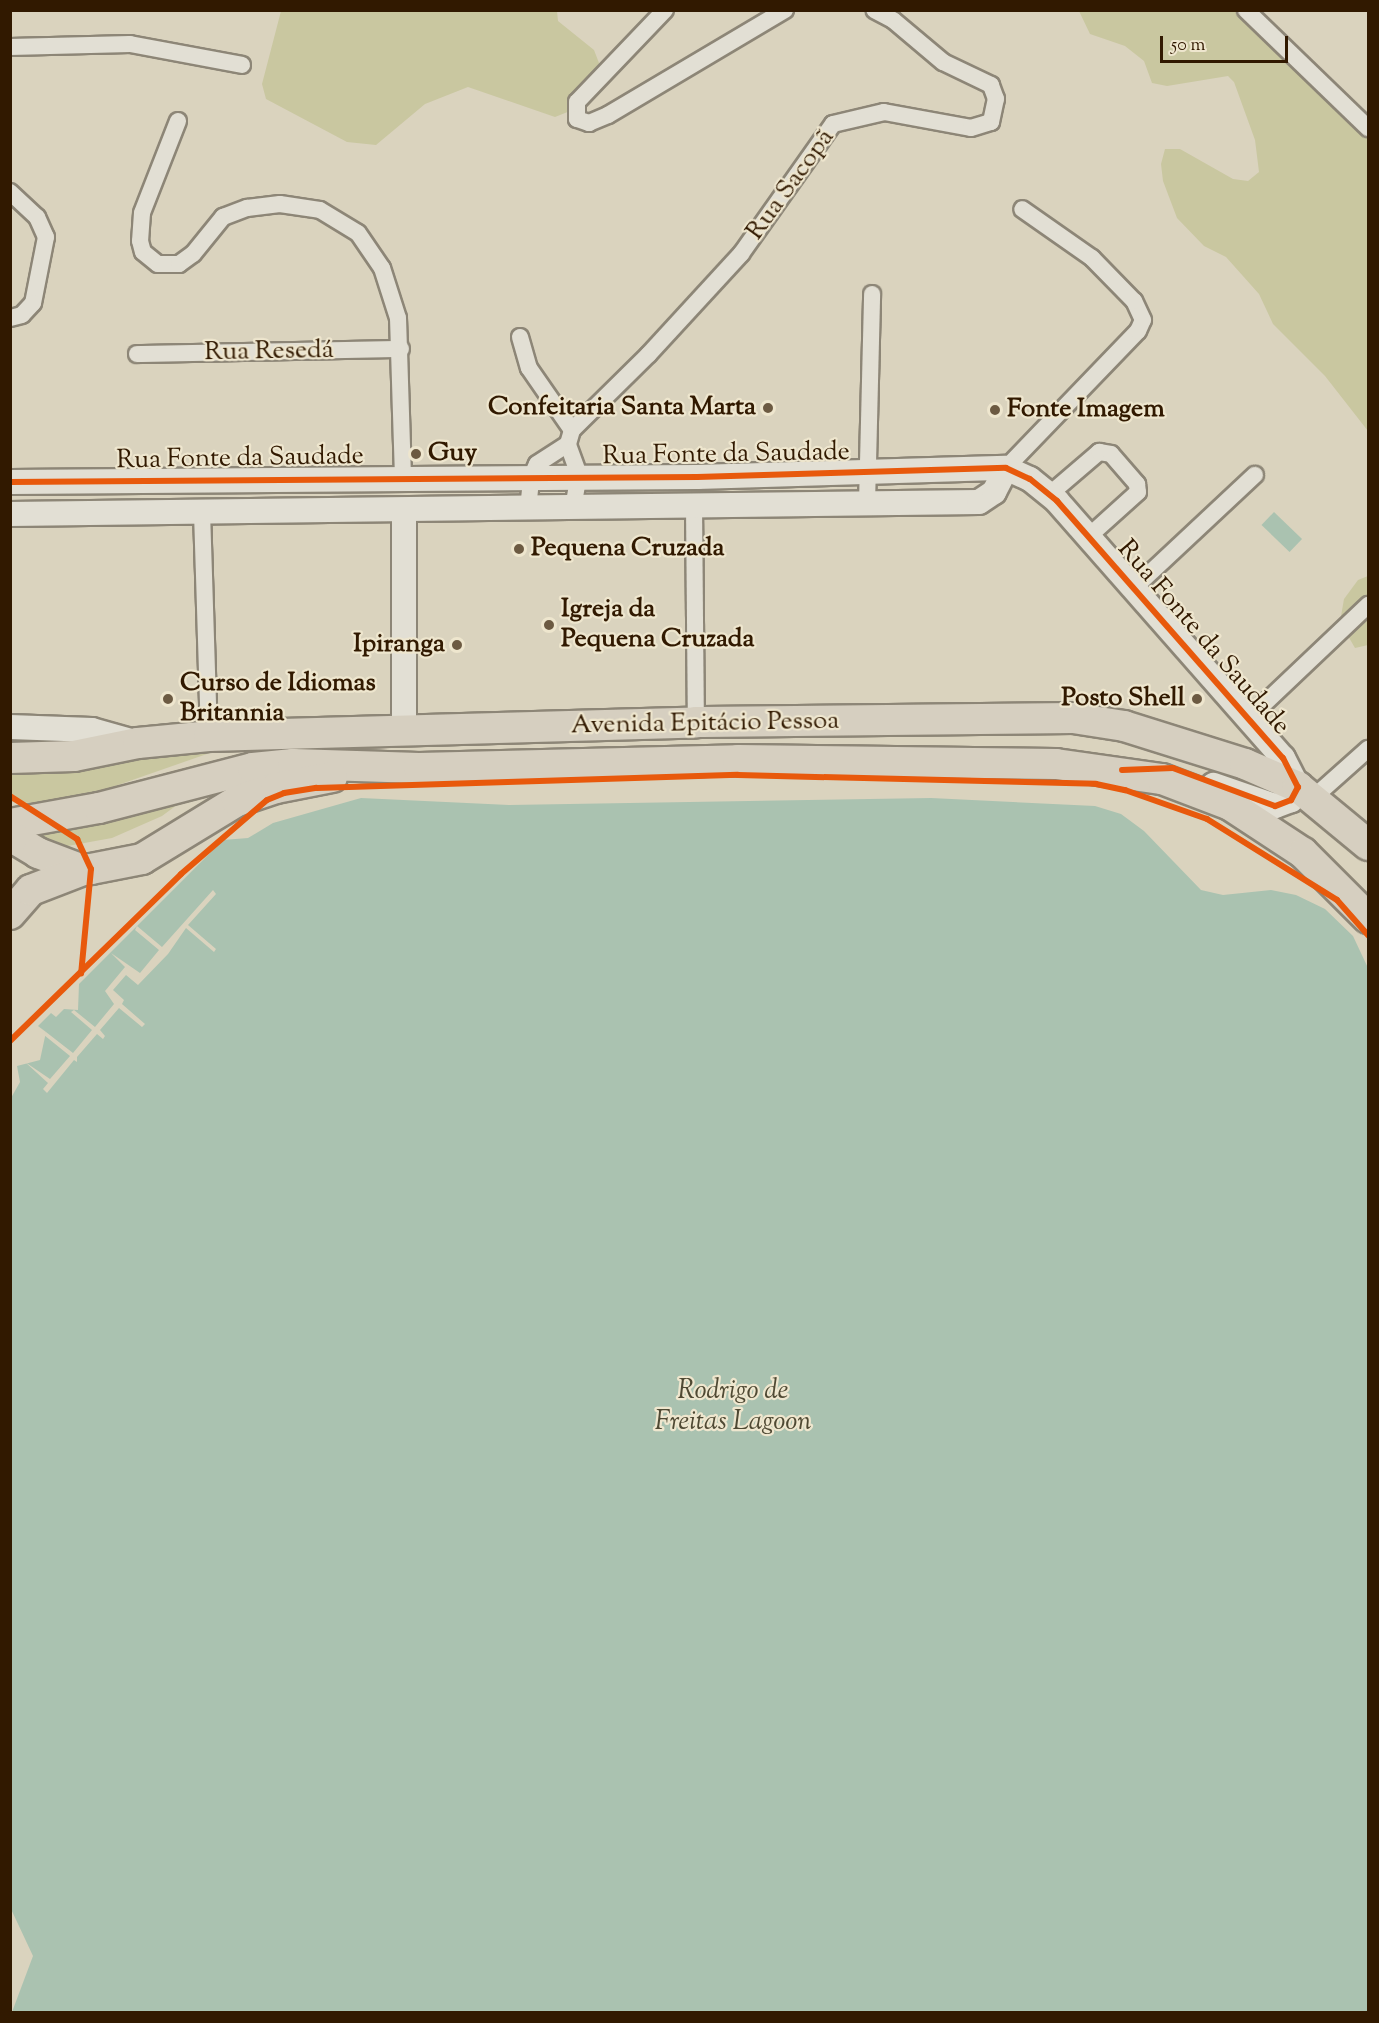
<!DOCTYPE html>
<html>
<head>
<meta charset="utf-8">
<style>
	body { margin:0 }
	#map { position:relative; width:1379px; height:2023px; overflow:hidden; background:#dad3be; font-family:"Sorts Mill Goudy",serif }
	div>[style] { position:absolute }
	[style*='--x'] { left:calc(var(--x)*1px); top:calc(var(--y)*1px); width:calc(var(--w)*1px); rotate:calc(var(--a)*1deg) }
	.green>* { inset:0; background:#c9c7a0 }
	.water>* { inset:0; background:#aac2b0; transform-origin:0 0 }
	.pier>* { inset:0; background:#dad3be }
	.roads { filter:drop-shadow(2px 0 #8d8677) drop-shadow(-2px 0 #8d8677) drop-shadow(0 2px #8d8677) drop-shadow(0 -2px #8d8677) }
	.street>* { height:16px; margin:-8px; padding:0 8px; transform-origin:8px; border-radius:8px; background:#e2dfd4 }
	.secondary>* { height:24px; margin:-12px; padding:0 12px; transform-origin:12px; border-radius:12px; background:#e2dfd4 }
	.highway>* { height:30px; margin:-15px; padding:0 15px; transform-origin:15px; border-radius:15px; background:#d6cfc0 }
	.cycleway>* { height:6px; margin:-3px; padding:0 3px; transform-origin:3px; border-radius:3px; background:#e8590c }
	.dots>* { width:16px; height:16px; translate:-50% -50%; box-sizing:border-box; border:3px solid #eee6ce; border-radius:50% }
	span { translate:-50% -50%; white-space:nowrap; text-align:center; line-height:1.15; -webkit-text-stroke:4.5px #eee6ce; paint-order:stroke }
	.street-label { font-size:26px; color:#311900 }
	.poi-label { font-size:26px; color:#311900; font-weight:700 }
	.right { translate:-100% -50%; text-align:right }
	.left { translate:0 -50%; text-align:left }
	.water-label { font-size:27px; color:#4f4933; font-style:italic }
	.frame { position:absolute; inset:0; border:12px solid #311900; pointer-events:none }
	.scale { position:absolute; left:1160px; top:36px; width:128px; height:27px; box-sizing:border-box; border:3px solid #311900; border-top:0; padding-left:8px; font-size:18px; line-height:21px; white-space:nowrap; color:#311900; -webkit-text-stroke:4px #eee6ce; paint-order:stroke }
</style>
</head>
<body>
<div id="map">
	<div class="green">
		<i style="clip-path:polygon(281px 11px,557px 11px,558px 21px,594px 50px,599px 63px,596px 78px,570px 111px,555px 117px,468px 87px,425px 104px,376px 145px,347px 142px,266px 99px,262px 84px)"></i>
		<i style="clip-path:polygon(1079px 11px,1239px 11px,1368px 133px,1368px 431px,1325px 376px,1273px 324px,1259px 294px,1226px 257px,1204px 246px,1177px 218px,1163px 181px,1161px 164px,1165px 149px,1180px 149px,1233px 179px,1248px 181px,1259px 172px,1255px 140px,1234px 82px,1228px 76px,1167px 86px,1152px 83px,1144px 61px,1125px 46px,1090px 34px)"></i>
		<i style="clip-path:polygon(1368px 576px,1368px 645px,1355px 648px,1340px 622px,1344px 599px,1358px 580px)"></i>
		<i style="clip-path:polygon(224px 748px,98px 792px,50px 804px,11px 802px,10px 770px)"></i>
		<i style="clip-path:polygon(216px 776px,162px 816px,112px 838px,62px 847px,35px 841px,27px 829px)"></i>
	</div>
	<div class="water">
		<i style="left:1274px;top:512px;width:39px;height:18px;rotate:44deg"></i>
		<i style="clip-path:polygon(361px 798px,509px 805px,931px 798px,1095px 806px,1121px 814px,1144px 831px,1201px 890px,1223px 895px,1271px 890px,1296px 895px,1325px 909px,1353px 936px,1368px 968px,1368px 2012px,12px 2012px,33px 1956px,11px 1909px,11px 1098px,20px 1082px,17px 1066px,40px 1060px,46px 1032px,38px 1026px,51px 1013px,56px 1017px,64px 1009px,78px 1010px,79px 984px,223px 840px,248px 838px,273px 823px)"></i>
	</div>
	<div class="pier">
		<i style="clip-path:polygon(213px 890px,216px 894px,188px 925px,216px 949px,214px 952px,186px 928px,168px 954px,138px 985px,126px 975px,113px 990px,124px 1000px,122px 1004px,145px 1024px,142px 1027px,119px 1008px,100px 1030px,105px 1036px,103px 1039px,97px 1034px,77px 1057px,77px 1062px,74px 1060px,47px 1093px,43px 1089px,48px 1083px,25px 1062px,50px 1079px,70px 1056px,44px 1035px,46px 1032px,73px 1053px,92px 1030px,71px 1012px,74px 1010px,95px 1027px,114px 1004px,105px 991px,125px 967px,111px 953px,140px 973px,159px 950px,135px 930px,137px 926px,162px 947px)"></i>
	</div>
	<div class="roads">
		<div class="street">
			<i style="--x:665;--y:10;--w:127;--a:133.7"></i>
			<i style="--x:577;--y:102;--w:17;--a:90"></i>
			<i style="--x:577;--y:119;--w:13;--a:18"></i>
			<i style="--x:589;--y:123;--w:21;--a:-23"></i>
			<i style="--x:608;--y:115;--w:206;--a:-30.7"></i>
			<i style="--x:1246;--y:10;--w:170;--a:44"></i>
			<i style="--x:10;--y:47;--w:120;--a:-1.4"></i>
			<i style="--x:130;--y:44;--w:114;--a:10.6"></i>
			<i style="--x:178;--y:121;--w:99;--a:111.4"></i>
			<i style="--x:142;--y:213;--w:28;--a:94"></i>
			<i style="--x:140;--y:241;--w:11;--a:75"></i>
			<i style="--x:143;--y:252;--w:19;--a:39"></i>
			<i style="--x:158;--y:264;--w:21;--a:0"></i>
			<i style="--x:179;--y:264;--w:17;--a:-36"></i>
			<i style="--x:193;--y:254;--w:48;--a:-51"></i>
			<i style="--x:223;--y:217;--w:26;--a:-21"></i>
			<i style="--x:247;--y:208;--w:33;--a:-7"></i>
			<i style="--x:280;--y:204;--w:40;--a:8.5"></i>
			<i style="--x:320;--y:210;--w:44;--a:31.2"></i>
			<i style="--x:358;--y:233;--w:42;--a:55.6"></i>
			<i style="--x:382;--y:268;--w:52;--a:72.3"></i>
			<i style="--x:398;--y:318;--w:158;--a:88.2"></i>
			<i style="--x:10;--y:192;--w:37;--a:43"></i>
			<i style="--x:37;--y:217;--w:22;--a:66"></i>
			<i style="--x:46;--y:237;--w:67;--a:101.1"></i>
			<i style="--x:33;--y:303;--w:16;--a:133"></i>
			<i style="--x:22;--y:315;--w:12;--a:166"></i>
			<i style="--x:520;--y:337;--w:32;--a:74"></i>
			<i style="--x:529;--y:368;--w:75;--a:55.3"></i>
			<i style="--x:137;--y:354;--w:264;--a:-1.1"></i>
			<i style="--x:1006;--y:468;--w:190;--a:-46.1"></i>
			<i style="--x:1138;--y:331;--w:12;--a:-66"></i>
			<i style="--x:1143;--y:320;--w:21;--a:-115"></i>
			<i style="--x:1134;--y:301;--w:60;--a:-134.3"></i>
			<i style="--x:1092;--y:258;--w:85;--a:-145"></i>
			<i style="--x:1050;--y:494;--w:65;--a:-40.6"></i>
			<i style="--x:1099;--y:452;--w:12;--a:9"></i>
			<i style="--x:1111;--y:454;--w:40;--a:49"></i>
			<i style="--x:1137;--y:484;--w:8;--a:83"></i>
			<i style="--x:1138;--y:492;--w:67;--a:138"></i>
			<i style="--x:867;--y:504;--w:210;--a:-88.6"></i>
			<i style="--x:694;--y:505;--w:217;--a:89.5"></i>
			<i style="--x:573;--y:508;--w:34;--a:-80"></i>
			<i style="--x:579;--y:475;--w:33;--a:-110"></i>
			<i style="--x:568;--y:444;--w:15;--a:-74"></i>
			<i style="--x:572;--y:430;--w:108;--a:-44.6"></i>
			<i style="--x:649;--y:354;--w:136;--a:-47.4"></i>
			<i style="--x:741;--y:254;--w:159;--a:-54.7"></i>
			<i style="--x:833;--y:124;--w:52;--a:-13.2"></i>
			<i style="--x:884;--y:112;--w:88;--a:10.4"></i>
			<i style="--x:971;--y:128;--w:21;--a:-17"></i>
			<i style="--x:991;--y:122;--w:24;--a:-78"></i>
			<i style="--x:996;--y:99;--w:15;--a:-110"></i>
			<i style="--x:991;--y:85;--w:53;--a:-154.4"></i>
			<i style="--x:943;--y:62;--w:65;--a:-140"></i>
			<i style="--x:893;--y:20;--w:21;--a:-152"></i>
			<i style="--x:528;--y:509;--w:31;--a:-84"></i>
			<i style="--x:531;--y:478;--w:15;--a:-67"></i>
			<i style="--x:537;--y:464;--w:37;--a:-33"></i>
			<i style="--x:202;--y:512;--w:224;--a:88.2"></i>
			<i style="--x:1133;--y:589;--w:167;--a:-43.1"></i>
			<i style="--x:1248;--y:719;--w:166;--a:-43.5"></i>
			<i style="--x:1313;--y:798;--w:74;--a:-41.7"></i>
		</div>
		<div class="secondary">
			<i style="--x:10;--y:482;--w:687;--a:-0.42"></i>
			<i style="--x:697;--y:477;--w:309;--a:-1.7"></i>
			<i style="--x:1006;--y:468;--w:26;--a:25"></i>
			<i style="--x:1030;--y:479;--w:35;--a:39"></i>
			<i style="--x:1057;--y:501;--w:342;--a:48.7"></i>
			<i style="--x:1283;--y:758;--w:33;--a:63"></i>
			<i style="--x:1298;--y:787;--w:15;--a:118"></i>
			<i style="--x:1291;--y:800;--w:17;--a:159"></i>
			<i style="--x:1275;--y:806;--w:65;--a:-161"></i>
			<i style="--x:10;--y:514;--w:969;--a:-0.71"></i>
			<i style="--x:979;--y:502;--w:18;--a:-34"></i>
			<i style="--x:994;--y:492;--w:27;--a:-63"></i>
			<i style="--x:10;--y:727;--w:82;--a:2.1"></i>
			<i style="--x:92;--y:730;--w:48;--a:15.8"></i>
			<i style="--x:404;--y:731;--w:221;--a:-90"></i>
		</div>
		<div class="highway">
			<i style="--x:10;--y:758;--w:64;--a:-1.8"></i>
			<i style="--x:74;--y:756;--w:65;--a:-11.5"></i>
			<i style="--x:138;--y:743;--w:71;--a:-5.6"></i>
			<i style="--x:209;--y:736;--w:487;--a:-1.6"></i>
			<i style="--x:696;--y:722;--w:377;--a:-0.6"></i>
			<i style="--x:1073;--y:718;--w:52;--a:8.9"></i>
			<i style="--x:1124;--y:726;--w:127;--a:17.4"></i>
			<i style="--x:1245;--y:764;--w:58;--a:23.5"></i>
			<i style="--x:1298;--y:787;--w:91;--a:39.6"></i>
			<i style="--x:10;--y:824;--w:90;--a:-10.2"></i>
			<i style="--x:99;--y:808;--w:159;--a:-14.6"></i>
			<i style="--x:253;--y:768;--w:40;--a:-5.7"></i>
			<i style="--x:293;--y:764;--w:126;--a:1.8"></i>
			<i style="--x:419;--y:768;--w:319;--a:-1.4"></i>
			<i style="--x:738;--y:760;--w:318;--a:0.7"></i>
			<i style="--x:1056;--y:764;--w:107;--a:8.1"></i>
			<i style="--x:1162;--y:779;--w:73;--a:20.9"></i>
			<i style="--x:1230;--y:805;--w:87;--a:33.3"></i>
			<i style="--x:1303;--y:853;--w:92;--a:45"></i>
			<i style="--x:10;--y:836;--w:33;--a:31"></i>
			<i style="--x:38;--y:853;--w:48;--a:20.7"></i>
			<i style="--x:83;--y:870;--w:8;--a:-7"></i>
			<i style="--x:91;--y:869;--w:52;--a:-11.1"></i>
			<i style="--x:142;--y:859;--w:111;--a:-31.4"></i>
			<i style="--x:237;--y:801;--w:41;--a:-18.4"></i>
			<i style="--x:276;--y:788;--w:57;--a:-11.1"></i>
			<i style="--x:10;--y:914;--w:32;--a:-49"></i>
			<i style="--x:31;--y:890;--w:56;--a:-21"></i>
		</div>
	</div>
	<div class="cycleway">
		<i style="--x:10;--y:482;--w:687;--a:-0.42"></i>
		<i style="--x:697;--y:477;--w:309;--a:-1.7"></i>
		<i style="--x:1006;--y:468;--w:26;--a:25"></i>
		<i style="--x:1030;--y:479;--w:35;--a:39"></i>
		<i style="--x:1057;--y:501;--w:342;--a:48.7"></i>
		<i style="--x:1283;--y:758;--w:33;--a:63"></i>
		<i style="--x:1298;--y:787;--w:15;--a:118"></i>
		<i style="--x:1291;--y:800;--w:17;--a:159"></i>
		<i style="--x:1275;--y:806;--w:109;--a:-159.6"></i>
		<i style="--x:1173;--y:768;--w:51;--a:177.8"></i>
		<i style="--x:10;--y:796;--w:80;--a:32.7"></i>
		<i style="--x:77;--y:839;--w:33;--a:65"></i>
		<i style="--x:91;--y:869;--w:105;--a:95.4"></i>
		<i style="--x:10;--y:1041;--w:239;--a:-44.3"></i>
		<i style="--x:181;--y:874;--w:113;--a:-40.7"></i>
		<i style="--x:267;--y:800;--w:18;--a:-22"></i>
		<i style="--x:284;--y:793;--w:33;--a:-9"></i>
		<i style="--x:317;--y:788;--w:421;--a:-1.8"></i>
		<i style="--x:738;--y:775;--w:358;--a:1.4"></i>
		<i style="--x:1096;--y:784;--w:30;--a:12"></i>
		<i style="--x:1125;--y:790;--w:87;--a:19.5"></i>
		<i style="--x:1207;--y:819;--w:153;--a:31.9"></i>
		<i style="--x:1337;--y:900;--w:47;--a:48.5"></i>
	</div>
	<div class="dots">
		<i style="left:768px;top:408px;background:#6c5a42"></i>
		<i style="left:995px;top:410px;background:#6c5a42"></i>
		<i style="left:416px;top:454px;background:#6c5a42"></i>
		<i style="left:519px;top:549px;background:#6c5a42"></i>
		<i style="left:549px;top:625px;background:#6c5a42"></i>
		<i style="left:457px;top:645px;background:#6c5a42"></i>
		<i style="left:168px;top:699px;background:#6c5a42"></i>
		<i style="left:1197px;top:699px;background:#6c5a42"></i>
	</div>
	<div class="street-label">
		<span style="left:791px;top:185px;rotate:-54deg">Rua Sacopã</span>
		<span style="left:269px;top:352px;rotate:-1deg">Rua Resedá</span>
		<span style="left:726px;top:455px;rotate:-1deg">Rua Fonte da Saudade</span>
		<span style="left:240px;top:459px;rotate:-1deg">Rua Fonte da Saudade</span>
		<span style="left:1203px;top:638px;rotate:49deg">Rua Fonte da Saudade</span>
		<span style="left:705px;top:724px;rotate:-1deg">Avenida Epitácio Pessoa</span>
	</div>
	<div class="poi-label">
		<span class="right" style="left:756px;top:408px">Confeitaria Santa Marta</span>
		<span class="left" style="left:1007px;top:410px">Fonte Imagem</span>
		<span class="left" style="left:428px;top:454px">Guy</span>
		<span class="left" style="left:531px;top:549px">Pequena Cruzada</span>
		<span class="left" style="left:561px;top:625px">Igreja da<br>Pequena Cruzada</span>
		<span class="right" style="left:445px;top:645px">Ipiranga</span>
		<span class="left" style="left:180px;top:699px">Curso de Idiomas<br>Britannia</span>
		<span class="right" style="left:1185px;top:699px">Posto Shell</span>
	</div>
	<div class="water-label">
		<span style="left:733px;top:1407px">Rodrigo de<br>Freitas Lagoon</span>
	</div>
	<div class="frame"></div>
	<div class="scale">50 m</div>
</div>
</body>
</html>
